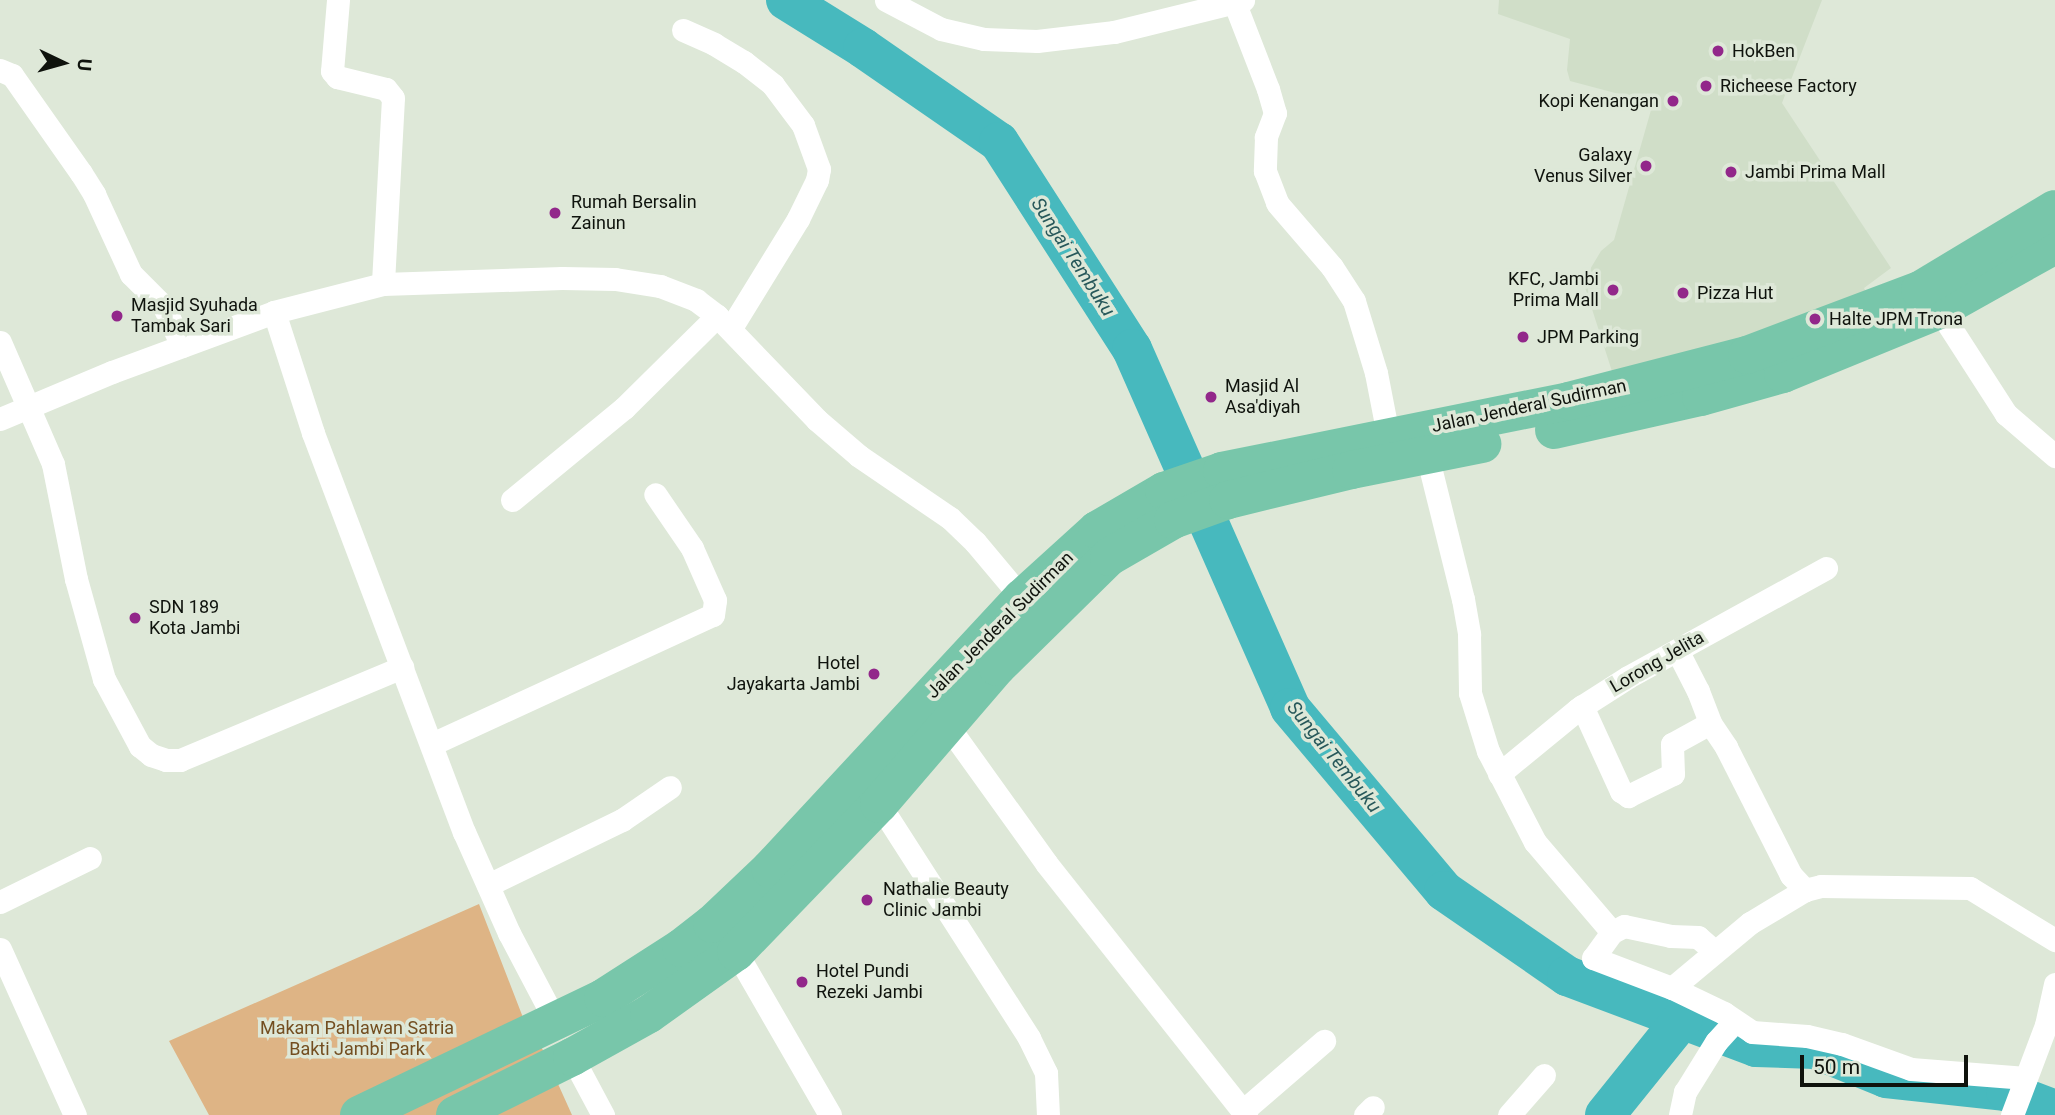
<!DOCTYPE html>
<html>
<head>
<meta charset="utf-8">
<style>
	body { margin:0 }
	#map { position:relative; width:2055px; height:1115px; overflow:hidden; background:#dee8d8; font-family:Roboto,sans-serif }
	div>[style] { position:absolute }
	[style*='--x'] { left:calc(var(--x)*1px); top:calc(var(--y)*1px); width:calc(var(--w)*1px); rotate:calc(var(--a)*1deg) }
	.built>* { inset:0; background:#d0dec8 }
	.green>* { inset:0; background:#deb485 }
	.river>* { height:40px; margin:-20px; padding:0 20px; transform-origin:20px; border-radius:20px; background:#47b9be }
	.minor>* { height:23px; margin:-11.5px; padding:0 11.5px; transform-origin:11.5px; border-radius:11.5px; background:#fff }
	.trunk>* { height:38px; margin:-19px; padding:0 19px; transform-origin:19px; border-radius:19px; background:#78c6aa }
	.dots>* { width:19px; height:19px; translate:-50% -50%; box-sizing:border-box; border:4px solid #dee8d8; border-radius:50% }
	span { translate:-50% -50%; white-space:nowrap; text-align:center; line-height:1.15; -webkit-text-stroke:7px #dee8d8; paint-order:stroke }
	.poi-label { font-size:18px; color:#0f130d }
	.left { translate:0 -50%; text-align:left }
	.right { translate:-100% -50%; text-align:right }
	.street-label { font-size:18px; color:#0f130d }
	.park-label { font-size:18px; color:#734e20 }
	.water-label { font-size:19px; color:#27585a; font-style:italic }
	.north { position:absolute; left:28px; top:28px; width:70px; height:70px; -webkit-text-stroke:5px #dee8d8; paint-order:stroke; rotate:95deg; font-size:19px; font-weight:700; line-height:28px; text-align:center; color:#0f130d }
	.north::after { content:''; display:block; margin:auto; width:24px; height:32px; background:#0f130d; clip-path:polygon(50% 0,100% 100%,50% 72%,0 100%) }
	.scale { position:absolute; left:1800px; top:1055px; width:168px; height:32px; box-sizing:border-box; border:4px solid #0f130d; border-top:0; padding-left:9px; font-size:21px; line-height:24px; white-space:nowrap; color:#0f130d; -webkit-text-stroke:5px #dee8d8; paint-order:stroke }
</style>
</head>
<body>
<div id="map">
	<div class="built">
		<i style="clip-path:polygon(1499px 0,1822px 0,1782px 103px,1891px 268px,1864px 288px,1874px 307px,1617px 387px,1583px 281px,1601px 251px,1614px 240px,1653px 103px,1570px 81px,1567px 70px,1570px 39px,1498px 14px)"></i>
	</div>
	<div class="green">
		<i style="clip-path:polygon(479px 904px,529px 1033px,536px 1035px,572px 1115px,209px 1115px,169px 1041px)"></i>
	</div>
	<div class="river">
		<i style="--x:786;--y:0;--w:91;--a:31.9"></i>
		<i style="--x:863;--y:48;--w:165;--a:34.7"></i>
		<i style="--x:999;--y:142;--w:246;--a:57.3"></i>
		<i style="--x:1132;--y:349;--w:392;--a:66.2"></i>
		<i style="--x:1290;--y:708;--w:239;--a:49.9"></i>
		<i style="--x:1444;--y:891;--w:150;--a:34.6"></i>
		<i style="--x:1567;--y:976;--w:202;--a:20.6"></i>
		<i style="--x:1756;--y:1047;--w:59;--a:1.9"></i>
		<i style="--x:1815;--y:1049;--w:77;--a:22.2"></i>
		<i style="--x:1886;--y:1078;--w:121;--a:6.2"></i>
		<i style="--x:2006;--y:1091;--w:53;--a:21.2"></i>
		<i style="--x:1605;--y:1115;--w:124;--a:-51.2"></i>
	</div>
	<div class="minor">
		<i style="--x:338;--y:0;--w:71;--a:94.8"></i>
		<i style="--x:332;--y:71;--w:8;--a:50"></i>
		<i style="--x:337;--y:77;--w:50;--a:13.8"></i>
		<i style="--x:386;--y:89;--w:11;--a:52"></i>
		<i style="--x:393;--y:98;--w:186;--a:93.1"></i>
		<i style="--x:886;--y:0;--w:62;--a:27.8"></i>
		<i style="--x:941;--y:29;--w:44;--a:13.1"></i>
		<i style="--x:984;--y:39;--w:53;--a:2.2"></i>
		<i style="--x:1037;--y:41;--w:78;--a:-6.7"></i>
		<i style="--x:1114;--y:32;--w:133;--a:-13.9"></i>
		<i style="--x:1235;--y:4;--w:91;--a:68.8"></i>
		<i style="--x:1268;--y:89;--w:25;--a:74"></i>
		<i style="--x:1275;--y:113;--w:26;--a:111"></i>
		<i style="--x:1266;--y:137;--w:34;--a:92"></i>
		<i style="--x:1265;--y:171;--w:34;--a:69"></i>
		<i style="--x:1277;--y:203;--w:84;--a:49.3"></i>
		<i style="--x:1332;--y:267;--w:40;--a:57.1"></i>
		<i style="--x:1354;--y:301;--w:75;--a:73"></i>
		<i style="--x:1376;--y:373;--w:63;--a:79"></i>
		<i style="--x:683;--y:30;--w:34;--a:24"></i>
		<i style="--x:714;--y:44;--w:35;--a:31"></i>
		<i style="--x:744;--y:62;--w:37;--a:38"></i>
		<i style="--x:773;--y:85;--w:50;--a:53.1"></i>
		<i style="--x:803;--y:125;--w:47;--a:70"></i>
		<i style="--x:819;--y:169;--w:11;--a:100"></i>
		<i style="--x:817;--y:180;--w:43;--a:116"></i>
		<i style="--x:798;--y:219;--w:128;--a:121.6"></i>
		<i style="--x:0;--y:70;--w:13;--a:23"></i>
		<i style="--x:12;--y:75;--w:120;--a:54.9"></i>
		<i style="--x:81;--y:173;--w:25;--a:58"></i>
		<i style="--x:94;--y:194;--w:88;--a:65.2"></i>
		<i style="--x:131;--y:274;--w:47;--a:45"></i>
		<i style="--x:164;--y:307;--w:43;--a:65.2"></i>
		<i style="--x:1939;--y:310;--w:124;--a:57.2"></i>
		<i style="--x:2006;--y:414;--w:65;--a:40.6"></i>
		<i style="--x:274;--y:312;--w:127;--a:72.1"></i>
		<i style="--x:313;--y:433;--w:427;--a:69.3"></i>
		<i style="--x:464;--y:832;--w:111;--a:66"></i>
		<i style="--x:509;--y:933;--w:101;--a:62.2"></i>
		<i style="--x:0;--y:342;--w:133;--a:66.5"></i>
		<i style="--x:53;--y:464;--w:117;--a:78.7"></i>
		<i style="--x:76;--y:579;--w:104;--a:74.4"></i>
		<i style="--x:104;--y:679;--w:76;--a:61.8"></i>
		<i style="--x:140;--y:746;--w:14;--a:39"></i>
		<i style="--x:151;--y:755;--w:16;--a:18"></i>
		<i style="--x:166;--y:760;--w:14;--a:0"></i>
		<i style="--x:180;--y:760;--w:241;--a:-22.7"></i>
		<i style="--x:0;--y:419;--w:121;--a:-22.8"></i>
		<i style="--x:112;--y:372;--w:173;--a:-20.3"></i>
		<i style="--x:274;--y:312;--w:113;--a:-14.4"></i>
		<i style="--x:383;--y:284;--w:179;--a:-1.9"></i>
		<i style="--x:562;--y:278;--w:53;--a:1.1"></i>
		<i style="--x:615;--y:279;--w:46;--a:8.8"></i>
		<i style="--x:660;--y:286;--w:39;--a:21"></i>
		<i style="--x:696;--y:300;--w:26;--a:37"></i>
		<i style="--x:717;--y:316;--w:144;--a:46.1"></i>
		<i style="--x:817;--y:420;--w:55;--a:40.6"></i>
		<i style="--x:859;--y:456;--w:110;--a:34.3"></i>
		<i style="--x:950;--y:518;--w:35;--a:44"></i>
		<i style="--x:975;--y:542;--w:73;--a:50"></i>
		<i style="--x:1427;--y:455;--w:148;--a:76"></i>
		<i style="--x:1463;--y:599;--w:36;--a:80"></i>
		<i style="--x:1469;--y:634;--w:59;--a:89"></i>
		<i style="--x:1470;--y:693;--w:61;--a:72.8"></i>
		<i style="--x:1488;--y:751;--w:102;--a:62.7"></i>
		<i style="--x:1535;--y:842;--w:118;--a:49.5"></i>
		<i style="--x:512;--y:500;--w:145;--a:-39.4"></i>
		<i style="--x:624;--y:408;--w:131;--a:-44.7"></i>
		<i style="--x:1677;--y:650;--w:46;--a:62.9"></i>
		<i style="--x:1698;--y:691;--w:34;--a:69"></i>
		<i style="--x:1710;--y:723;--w:29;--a:56"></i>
		<i style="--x:1726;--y:747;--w:144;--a:63.1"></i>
		<i style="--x:1791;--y:875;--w:21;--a:47"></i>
		<i style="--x:1582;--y:706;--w:94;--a:65.4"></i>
		<i style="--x:1621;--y:791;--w:9;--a:36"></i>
		<i style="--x:1628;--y:796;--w:50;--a:-26.1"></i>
		<i style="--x:1673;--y:774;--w:30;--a:-92"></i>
		<i style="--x:1672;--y:744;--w:43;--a:-28.9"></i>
		<i style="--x:947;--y:725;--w:170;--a:54.3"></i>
		<i style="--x:1046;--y:863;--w:322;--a:51.6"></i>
		<i style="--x:432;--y:744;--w:309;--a:-24.7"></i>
		<i style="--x:713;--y:615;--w:15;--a:-82"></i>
		<i style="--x:715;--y:600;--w:57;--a:-113.9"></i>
		<i style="--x:692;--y:548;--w:65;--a:-124.4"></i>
		<i style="--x:1499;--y:774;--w:102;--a:-39.4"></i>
		<i style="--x:1578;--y:709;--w:59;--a:-32.6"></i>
		<i style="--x:1628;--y:677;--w:226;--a:-28.8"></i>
		<i style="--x:879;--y:804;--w:278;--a:57.3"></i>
		<i style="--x:1029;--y:1038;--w:39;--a:64"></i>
		<i style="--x:1046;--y:1073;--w:42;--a:87.3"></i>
		<i style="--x:488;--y:885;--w:149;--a:-25.9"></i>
		<i style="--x:622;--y:820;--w:58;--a:-34.5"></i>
		<i style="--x:0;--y:902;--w:100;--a:-26.1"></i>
		<i style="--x:0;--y:949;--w:182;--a:65.7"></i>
		<i style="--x:1714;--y:951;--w:21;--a:-139"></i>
		<i style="--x:1698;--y:937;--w:27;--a:-178"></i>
		<i style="--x:1671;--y:936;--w:48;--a:-168"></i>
		<i style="--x:1624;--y:926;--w:13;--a:153"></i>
		<i style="--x:1612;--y:932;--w:32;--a:126"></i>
		<i style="--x:1593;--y:958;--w:85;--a:20.8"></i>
		<i style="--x:1672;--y:988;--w:102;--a:-39.8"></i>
		<i style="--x:1750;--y:923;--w:64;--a:-31"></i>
		<i style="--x:1805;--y:890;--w:16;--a:-14"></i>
		<i style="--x:1821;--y:886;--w:149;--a:0.8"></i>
		<i style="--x:1970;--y:888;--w:100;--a:31.5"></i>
		<i style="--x:736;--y:952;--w:188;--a:60"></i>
		<i style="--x:1672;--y:988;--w:58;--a:25.7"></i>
		<i style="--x:1724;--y:1013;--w:34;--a:34"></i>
		<i style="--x:1752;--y:1032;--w:55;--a:4.2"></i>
		<i style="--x:1807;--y:1036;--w:36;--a:13"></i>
		<i style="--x:1842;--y:1044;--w:73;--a:19.9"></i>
		<i style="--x:1911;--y:1069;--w:115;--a:4.5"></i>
		<i style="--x:572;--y:1057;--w:66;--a:61.9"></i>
		<i style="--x:1244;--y:1110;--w:106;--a:-40.8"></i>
		<i style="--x:1365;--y:1115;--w:11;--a:-45"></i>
		<i style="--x:1509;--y:1115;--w:53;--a:-48.8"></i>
		<i style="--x:1680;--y:1115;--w:24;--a:-78"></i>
		<i style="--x:1685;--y:1092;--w:59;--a:-58.2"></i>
		<i style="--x:1716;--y:1042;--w:28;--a:-48"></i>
		<i style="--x:2012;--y:1115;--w:96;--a:-69.3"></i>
		<i style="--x:2046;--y:1025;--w:42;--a:-77.6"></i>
	</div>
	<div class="trunk">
		<i style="--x:1554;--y:430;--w:151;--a:-12.7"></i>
		<i style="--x:1701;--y:397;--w:85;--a:-15.7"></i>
		<i style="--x:1783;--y:374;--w:169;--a:-22.3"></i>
		<i style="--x:1939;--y:310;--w:133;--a:-29.3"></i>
		<i style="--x:359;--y:1115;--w:271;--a:-25.6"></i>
		<i style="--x:603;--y:998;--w:93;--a:-32.7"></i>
		<i style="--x:681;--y:948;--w:39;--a:-38"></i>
		<i style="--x:712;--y:924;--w:80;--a:-43.5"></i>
		<i style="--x:770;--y:869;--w:370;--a:-47.1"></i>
		<i style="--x:1022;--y:598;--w:101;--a:-42.2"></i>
		<i style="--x:1097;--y:530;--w:78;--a:-30.2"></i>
		<i style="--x:1164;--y:491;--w:61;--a:-19"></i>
		<i style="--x:1222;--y:471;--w:354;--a:-11.4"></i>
		<i style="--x:1569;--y:401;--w:184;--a:-14.5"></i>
		<i style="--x:1747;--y:355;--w:185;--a:-20.6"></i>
		<i style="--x:1920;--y:290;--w:157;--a:-31"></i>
		<i style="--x:455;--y:1115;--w:131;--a:-26.4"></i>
		<i style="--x:572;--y:1057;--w:88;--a:-29.2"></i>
		<i style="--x:649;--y:1014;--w:107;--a:-35.5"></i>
		<i style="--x:736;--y:952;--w:206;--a:-46"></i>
		<i style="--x:879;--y:804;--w:181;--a:-49.3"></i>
		<i style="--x:997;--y:667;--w:157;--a:-44.5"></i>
		<i style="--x:1109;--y:557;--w:74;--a:-30"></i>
		<i style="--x:1173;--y:520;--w:59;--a:-20"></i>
		<i style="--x:1228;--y:500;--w:127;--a:-13.7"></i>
		<i style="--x:1351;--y:470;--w:134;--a:-11.2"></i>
	</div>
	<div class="dots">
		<i style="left:1718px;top:51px;background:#92278a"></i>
		<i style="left:1706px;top:86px;background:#92278a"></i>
		<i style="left:1673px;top:101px;background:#92278a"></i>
		<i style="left:1646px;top:166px;background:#92278a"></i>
		<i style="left:1731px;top:172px;background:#92278a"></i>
		<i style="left:555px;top:213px;background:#92278a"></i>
		<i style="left:1613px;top:290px;background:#92278a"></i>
		<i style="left:1683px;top:293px;background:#92278a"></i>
		<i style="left:117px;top:316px;background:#92278a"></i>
		<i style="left:1815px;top:319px;background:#92278a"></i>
		<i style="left:1523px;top:337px;background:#92278a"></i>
		<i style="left:1211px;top:397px;background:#92278a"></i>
		<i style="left:135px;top:618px;background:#92278a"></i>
		<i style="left:874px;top:674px;background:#92278a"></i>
		<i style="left:867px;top:900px;background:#92278a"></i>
		<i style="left:802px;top:982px;background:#92278a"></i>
	</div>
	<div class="poi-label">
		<span class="left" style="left:1732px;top:51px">HokBen</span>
		<span class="left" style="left:1720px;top:86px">Richeese Factory</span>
		<span class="right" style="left:1659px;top:101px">Kopi Kenangan</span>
		<span class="right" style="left:1632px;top:166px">Galaxy<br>Venus Silver</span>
		<span class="left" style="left:1745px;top:172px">Jambi Prima Mall</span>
		<span class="left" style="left:571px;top:213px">Rumah Bersalin<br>Zainun</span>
		<span class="right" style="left:1599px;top:290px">KFC, Jambi<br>Prima Mall</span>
		<span class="left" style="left:1697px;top:293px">Pizza Hut</span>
		<span class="left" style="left:131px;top:316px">Masjid Syuhada<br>Tambak Sari</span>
		<span class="left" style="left:1829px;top:319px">Halte JPM Trona</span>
		<span class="left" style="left:1537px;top:337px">JPM Parking</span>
		<span class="left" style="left:1225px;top:397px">Masjid Al<br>Asa'diyah</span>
		<span class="left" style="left:149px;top:618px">SDN 189<br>Kota Jambi</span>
		<span class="right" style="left:860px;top:674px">Hotel<br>Jayakarta Jambi</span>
		<span class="left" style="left:883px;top:900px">Nathalie Beauty<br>Clinic Jambi</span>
		<span class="left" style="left:816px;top:982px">Hotel Pundi<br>Rezeki Jambi</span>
	</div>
	<div class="street-label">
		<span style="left:1529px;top:406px;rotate:-12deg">Jalan Jenderal Sudirman</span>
		<span style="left:1000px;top:625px;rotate:-45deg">Jalan Jenderal Sudirman</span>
		<span style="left:1657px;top:662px;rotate:-30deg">Lorong Jelita</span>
	</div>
	<div class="park-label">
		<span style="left:357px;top:1039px">Makam Pahlawan Satria<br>Bakti Jambi Park</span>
	</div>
	<div class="water-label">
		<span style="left:1073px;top:257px;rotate:57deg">Sungai Tembuku</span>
		<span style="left:1334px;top:757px;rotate:51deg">Sungai Tembuku</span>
	</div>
	<div class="north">U</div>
	<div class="scale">50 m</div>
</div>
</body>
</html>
